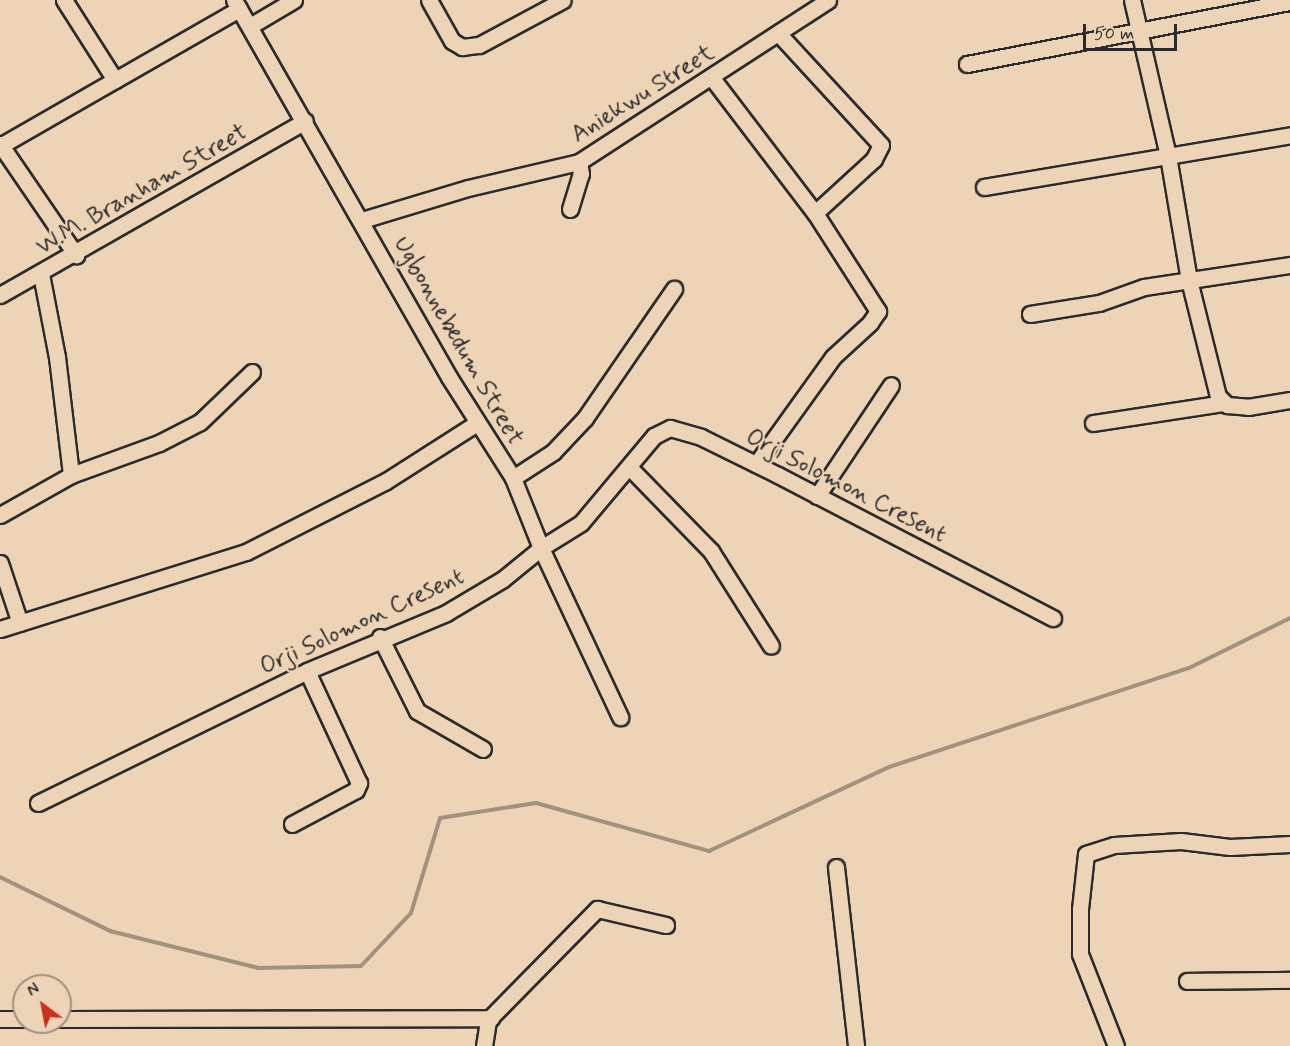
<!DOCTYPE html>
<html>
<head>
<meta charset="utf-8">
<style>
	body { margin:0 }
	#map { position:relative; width:1290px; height:1046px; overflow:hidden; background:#eed4b6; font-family:Mynerve,sans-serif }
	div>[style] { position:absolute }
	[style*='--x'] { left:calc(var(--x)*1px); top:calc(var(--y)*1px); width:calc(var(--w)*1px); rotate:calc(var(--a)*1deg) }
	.stream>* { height:4px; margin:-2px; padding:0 2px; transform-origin:2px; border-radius:2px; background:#a2917f }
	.roads { filter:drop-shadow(2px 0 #2b2b2b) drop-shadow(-2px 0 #2b2b2b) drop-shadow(0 2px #2b2b2b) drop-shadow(0 -2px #2b2b2b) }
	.minor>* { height:15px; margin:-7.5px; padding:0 7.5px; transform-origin:7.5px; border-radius:7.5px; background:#eed4b6 }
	span { translate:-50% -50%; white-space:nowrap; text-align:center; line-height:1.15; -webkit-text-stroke:4.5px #eed4b6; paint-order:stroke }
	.street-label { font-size:24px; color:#2b2b2b }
	.north { position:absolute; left:12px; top:974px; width:60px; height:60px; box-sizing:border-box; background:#eed4b6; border:2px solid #a0907e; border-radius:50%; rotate:328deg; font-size:16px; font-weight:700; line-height:24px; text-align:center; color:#2b2b2b }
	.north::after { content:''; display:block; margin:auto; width:21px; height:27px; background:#c8321e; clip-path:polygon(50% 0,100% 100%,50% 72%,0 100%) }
	.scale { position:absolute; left:1083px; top:24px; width:94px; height:27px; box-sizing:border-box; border:3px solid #2b2b2b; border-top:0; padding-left:8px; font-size:18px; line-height:21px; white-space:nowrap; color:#2b2b2b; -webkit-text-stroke:4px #eed4b6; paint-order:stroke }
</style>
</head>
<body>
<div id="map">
	<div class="stream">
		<i style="--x:0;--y:877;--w:123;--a:26.1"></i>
		<i style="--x:110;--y:931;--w:153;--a:14"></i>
		<i style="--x:258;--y:968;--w:103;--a:-1.1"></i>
		<i style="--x:361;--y:966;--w:73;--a:-46.7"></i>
		<i style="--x:411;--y:913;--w:99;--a:-73"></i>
		<i style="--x:440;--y:818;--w:97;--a:-8.9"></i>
		<i style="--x:536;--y:803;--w:180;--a:15.5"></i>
		<i style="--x:709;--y:851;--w:199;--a:-25"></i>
		<i style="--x:889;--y:767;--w:316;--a:-18.3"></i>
		<i style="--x:1189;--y:668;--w:113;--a:-26.3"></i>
	</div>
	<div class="roads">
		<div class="minor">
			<i style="--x:234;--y:0;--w:434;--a:60.3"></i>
			<i style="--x:449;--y:377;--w:120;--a:57.6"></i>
			<i style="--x:513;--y:478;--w:75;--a:68.2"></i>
			<i style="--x:541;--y:548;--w:187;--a:64.9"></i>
			<i style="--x:429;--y:0;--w:47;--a:60.7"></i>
			<i style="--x:452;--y:41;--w:12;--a:31"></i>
			<i style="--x:462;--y:47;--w:17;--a:-7"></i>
			<i style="--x:479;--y:45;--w:95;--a:-28.2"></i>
			<i style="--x:1132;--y:0;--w:160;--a:77"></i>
			<i style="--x:1168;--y:156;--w:126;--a:80.4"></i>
			<i style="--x:1189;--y:280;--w:120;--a:76"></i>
			<i style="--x:1218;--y:396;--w:13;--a:45"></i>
			<i style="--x:1227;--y:405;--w:21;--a:5"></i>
			<i style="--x:1248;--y:407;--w:43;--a:-9.5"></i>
			<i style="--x:250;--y:26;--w:51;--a:-30.6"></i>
			<i style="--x:778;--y:33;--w:152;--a:47.4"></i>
			<i style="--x:881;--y:145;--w:16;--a:117"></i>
			<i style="--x:874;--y:159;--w:80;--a:137.5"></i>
			<i style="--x:967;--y:64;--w:329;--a:-10.9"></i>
			<i style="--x:712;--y:78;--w:170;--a:52.7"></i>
			<i style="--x:815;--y:213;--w:117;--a:57.3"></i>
			<i style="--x:878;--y:311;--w:14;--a:124"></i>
			<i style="--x:870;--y:323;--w:50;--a:137.4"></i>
			<i style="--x:833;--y:357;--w:132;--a:125.7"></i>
			<i style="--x:115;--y:80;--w:143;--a:-29.8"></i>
			<i style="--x:0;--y:144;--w:135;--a:55.6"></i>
			<i style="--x:0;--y:146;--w:133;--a:-29.9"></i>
			<i style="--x:115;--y:80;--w:95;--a:-122.5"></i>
			<i style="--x:984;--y:187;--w:310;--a:-9.6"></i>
			<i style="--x:570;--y:209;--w:37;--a:-73"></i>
			<i style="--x:581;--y:174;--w:12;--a:-99"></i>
			<i style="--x:362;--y:220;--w:111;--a:-16.8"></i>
			<i style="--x:468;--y:188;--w:114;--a:-13.2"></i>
			<i style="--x:579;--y:162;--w:297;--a:-33"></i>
			<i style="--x:41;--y:274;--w:85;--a:79.1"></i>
			<i style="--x:57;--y:357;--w:119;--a:83.2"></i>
			<i style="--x:71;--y:475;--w:94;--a:-20"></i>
			<i style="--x:159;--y:443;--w:46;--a:-27.1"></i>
			<i style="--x:200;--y:422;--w:72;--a:-43.9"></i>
			<i style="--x:0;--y:295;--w:351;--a:-29.7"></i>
			<i style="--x:1030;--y:314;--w:70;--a:-9.1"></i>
			<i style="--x:1099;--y:303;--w:48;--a:-19.6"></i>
			<i style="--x:1144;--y:287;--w:148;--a:-8.6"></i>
			<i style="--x:1093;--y:423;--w:132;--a:-8.7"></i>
			<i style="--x:630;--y:468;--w:116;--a:45.7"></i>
			<i style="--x:711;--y:551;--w:112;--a:57.7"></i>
			<i style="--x:513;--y:478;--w:48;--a:-33"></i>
			<i style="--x:553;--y:452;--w:47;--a:-46.7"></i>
			<i style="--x:585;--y:418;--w:157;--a:-55.4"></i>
			<i style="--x:817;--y:496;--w:133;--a:-56.3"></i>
			<i style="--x:0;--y:515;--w:81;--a:-29.4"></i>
			<i style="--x:0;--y:563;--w:63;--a:71.6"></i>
			<i style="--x:0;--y:629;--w:258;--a:-17.4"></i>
			<i style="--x:246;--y:552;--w:157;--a:-26.9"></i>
			<i style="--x:386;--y:481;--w:108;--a:-32.5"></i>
			<i style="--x:380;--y:637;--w:83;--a:63.4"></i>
			<i style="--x:417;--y:711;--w:76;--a:29.9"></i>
			<i style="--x:38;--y:803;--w:300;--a:-26.1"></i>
			<i style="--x:307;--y:671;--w:151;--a:-22.6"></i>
			<i style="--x:446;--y:613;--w:66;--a:-30.8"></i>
			<i style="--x:503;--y:579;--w:49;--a:-39.2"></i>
			<i style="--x:541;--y:548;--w:47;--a:-32"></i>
			<i style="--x:581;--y:523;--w:114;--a:-50"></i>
			<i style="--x:654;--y:436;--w:18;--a:-27"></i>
			<i style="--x:670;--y:428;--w:32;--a:16"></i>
			<i style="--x:701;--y:437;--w:86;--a:26.3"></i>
			<i style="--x:778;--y:475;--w:310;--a:27.5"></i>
			<i style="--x:292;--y:824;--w:72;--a:-28"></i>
			<i style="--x:356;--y:790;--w:8;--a:-67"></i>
			<i style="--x:359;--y:783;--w:123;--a:-114.9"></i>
			<i style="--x:836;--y:867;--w:180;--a:83.6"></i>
			<i style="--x:1187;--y:981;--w:103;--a:-0.6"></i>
			<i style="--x:0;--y:1019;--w:24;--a:0"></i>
			<i style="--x:60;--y:1019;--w:431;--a:-0.1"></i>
			<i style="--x:484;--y:1046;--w:26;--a:-81"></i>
			<i style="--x:488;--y:1020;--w:156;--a:-45.5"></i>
			<i style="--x:597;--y:909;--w:71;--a:13.1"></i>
			<i style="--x:1116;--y:1046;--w:99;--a:-111.4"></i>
			<i style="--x:1080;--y:954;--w:45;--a:-90"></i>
			<i style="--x:1080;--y:909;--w:55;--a:-83.8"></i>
			<i style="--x:1086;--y:854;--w:29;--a:-18"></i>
			<i style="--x:1114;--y:845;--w:67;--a:-3.4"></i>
			<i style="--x:1181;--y:841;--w:49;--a:7"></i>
			<i style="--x:1230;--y:847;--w:60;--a:-2.9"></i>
		</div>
	</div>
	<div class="street-label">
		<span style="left:643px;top:94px;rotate:-32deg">Aniekwu Street</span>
		<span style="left:142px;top:190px;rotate:-30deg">W.M. Branham Street</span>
		<span style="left:458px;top:341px;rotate:60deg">Ugbonnebedum Street</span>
		<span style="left:846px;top:486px;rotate:27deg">Orji Solomon Cresent</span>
		<span style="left:362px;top:622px;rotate:-25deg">Orji Solomon Cresent</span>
	</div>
	<div class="north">N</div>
	<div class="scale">50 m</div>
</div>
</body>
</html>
